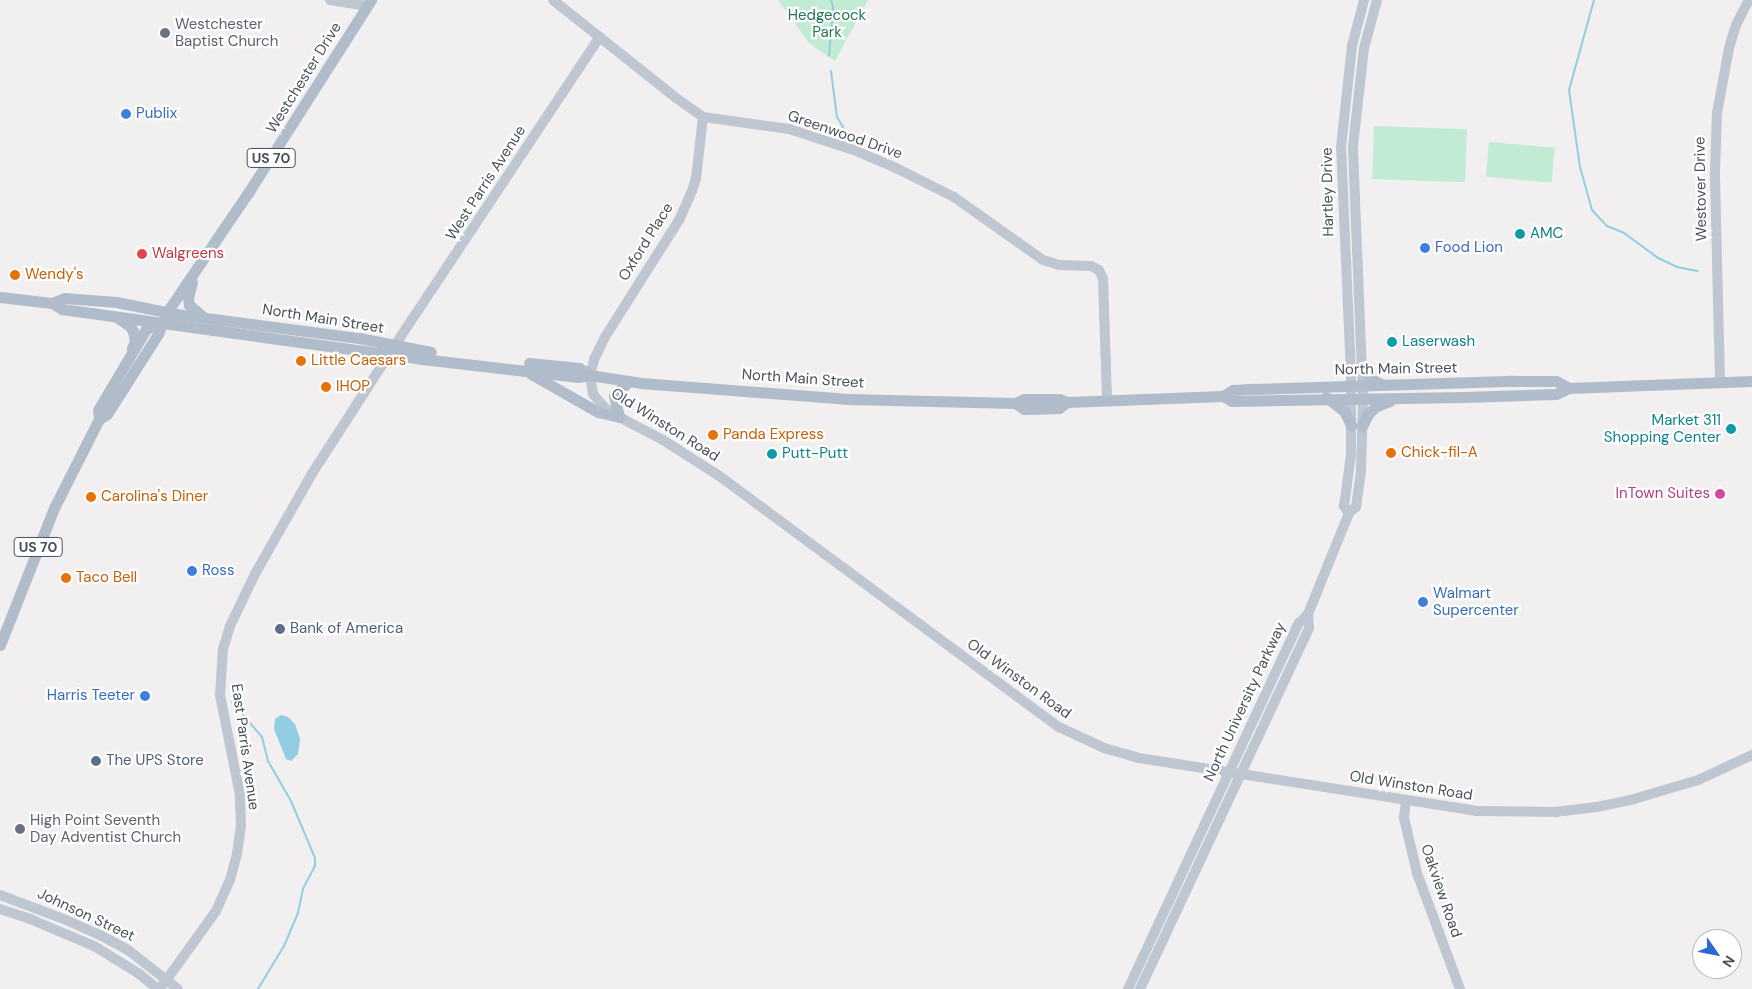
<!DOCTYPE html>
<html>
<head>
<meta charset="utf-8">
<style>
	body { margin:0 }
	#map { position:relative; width:1752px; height:989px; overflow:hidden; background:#f1efef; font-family:"DM Sans",sans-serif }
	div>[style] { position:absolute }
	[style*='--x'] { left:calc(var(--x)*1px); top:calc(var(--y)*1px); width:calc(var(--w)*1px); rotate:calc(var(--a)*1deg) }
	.green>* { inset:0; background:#c1ebd3; transform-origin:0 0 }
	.water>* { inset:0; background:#91cee4 }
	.stream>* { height:2px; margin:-1px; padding:0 1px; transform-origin:1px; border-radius:1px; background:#91cee4 }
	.secondary>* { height:10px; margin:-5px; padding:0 5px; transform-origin:5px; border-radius:5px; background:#bec6d1 }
	.primary>* { height:11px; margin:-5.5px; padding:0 5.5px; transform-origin:5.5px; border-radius:5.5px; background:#b1bccb }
	.dots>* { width:14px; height:14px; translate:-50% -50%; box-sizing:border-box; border:2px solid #fff; border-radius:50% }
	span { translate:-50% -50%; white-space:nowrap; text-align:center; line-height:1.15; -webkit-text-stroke:4.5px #fff; paint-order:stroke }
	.shield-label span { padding:1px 4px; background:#fff; border:1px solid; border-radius:4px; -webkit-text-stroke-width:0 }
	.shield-label { font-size:14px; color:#48515a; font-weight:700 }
	.park-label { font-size:15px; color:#1f764f }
	.worship-label { font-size:15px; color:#5b616d }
	.left { translate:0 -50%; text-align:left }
	.street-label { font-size:15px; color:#48515a }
	.shop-label { font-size:15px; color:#366cbe }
	.right { translate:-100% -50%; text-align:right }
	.culture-label { font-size:15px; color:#0d838f }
	.health-label { font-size:15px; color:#be3a42 }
	.food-label { font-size:15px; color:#c56008 }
	.hotel-label { font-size:15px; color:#b23c85 }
	.service-label { font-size:15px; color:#4e5e75 }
	.north { position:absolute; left:1692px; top:929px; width:50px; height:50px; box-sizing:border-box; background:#fff; border:1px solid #b6b9bd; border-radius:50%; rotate:123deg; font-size:14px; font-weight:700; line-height:20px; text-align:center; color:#48515a }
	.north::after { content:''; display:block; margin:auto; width:18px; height:22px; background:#2969d1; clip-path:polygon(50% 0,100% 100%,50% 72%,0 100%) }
</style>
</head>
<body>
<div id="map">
	<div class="green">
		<i style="clip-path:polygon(778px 0,868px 0,835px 61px,809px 43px)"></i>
		<i style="left:1374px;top:126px;width:93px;height:53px;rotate:2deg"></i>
		<i style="left:1489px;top:142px;width:66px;height:35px;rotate:5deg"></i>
	</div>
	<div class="water">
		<i style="clip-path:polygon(281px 715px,288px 717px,295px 724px,300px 739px,298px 754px,291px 761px,286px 759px,274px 729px,275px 719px)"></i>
	</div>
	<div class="stream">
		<i style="--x:1594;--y:0;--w:93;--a:105.5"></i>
		<i style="--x:1569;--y:90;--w:78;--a:81.9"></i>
		<i style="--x:1580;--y:167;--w:45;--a:74.4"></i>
		<i style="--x:1592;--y:210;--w:22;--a:47"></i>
		<i style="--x:1607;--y:226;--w:18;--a:22"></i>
		<i style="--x:1624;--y:233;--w:42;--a:36.3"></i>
		<i style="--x:1658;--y:258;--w:21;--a:25"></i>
		<i style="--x:1677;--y:267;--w:21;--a:11"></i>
		<i style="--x:829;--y:56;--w:49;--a:-85.3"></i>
		<i style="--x:833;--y:7;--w:7;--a:-106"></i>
		<i style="--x:831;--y:71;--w:46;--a:82.6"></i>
		<i style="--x:837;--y:117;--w:12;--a:59"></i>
		<i style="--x:843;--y:127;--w:11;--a:105"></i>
		<i style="--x:232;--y:702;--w:46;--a:49.4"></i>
		<i style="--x:262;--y:737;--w:25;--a:76"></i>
		<i style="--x:268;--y:761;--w:46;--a:60.1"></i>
		<i style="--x:291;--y:801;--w:62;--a:67.2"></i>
		<i style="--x:315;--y:858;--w:8;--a:90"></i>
		<i style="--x:315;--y:866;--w:26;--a:118"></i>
		<i style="--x:303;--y:889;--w:25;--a:102"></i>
		<i style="--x:298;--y:913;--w:36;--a:113"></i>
		<i style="--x:284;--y:946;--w:50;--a:121.2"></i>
	</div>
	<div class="secondary">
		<i style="--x:330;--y:0;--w:37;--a:9"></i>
		<i style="--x:553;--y:0;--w:157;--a:38.5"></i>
		<i style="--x:676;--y:98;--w:33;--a:35"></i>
		<i style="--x:703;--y:117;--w:87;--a:7.9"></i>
		<i style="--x:789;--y:129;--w:68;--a:17.9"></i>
		<i style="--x:854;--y:150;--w:46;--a:23.2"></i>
		<i style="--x:896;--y:168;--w:65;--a:26.6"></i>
		<i style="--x:954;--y:197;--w:109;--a:35.3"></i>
		<i style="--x:1043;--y:260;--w:17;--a:17"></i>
		<i style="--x:1059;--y:265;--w:32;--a:2"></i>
		<i style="--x:1091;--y:266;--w:9;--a:27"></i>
		<i style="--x:1099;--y:270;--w:10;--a:66"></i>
		<i style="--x:1103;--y:279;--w:122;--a:88.1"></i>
		<i style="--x:703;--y:117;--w:61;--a:96.5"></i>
		<i style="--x:696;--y:178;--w:14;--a:107"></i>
		<i style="--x:692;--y:191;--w:32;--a:114"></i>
		<i style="--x:679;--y:220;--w:138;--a:122.3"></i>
		<i style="--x:605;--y:337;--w:25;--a:116"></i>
		<i style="--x:594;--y:360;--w:16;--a:105"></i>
		<i style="--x:590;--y:375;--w:19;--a:81"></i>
		<i style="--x:593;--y:394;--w:17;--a:50"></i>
		<i style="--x:604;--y:407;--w:18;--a:34"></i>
		<i style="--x:619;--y:417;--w:50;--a:27.6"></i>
		<i style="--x:663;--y:440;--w:65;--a:32.5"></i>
		<i style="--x:718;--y:475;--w:424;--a:36.5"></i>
		<i style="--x:1059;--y:727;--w:50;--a:25"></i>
		<i style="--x:1104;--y:748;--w:36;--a:16"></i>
		<i style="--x:1139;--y:758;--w:341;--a:8.9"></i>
		<i style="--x:1476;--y:811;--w:79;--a:0.7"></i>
		<i style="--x:1555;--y:812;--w:42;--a:-6.8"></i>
		<i style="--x:1597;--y:807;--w:38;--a:-12"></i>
		<i style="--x:1634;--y:799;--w:67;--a:-16.5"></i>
		<i style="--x:1698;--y:780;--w:60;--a:-24.8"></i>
		<i style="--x:395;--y:345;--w:370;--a:-56.4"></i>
		<i style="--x:1720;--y:382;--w:210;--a:-91.4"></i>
		<i style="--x:1715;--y:172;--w:59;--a:-88.1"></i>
		<i style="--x:1717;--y:113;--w:66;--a:-79.5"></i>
		<i style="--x:1729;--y:48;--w:24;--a:-73"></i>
		<i style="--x:1736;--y:25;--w:28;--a:-63"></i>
		<i style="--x:1349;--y:513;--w:9;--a:-126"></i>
		<i style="--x:1344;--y:506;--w:52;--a:-82.3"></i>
		<i style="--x:1351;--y:454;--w:79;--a:-90"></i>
		<i style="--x:1351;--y:375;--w:228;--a:-92.5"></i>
		<i style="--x:1341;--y:147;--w:102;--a:-83.8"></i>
		<i style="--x:1352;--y:46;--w:48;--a:-75.4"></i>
		<i style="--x:1406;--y:801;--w:17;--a:97"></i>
		<i style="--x:1404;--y:818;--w:57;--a:76.7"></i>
		<i style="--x:1417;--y:873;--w:124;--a:69.7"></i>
		<i style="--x:0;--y:895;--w:71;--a:20.7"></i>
		<i style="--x:66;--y:920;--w:37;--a:24"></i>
		<i style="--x:100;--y:935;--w:32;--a:28"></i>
		<i style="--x:128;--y:950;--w:63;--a:38"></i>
		<i style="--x:0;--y:909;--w:32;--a:18"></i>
		<i style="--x:30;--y:919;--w:69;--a:22.9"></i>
		<i style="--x:94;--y:946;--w:52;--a:31.5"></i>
		<i style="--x:138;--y:973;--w:26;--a:39"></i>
		<i style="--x:160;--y:989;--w:96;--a:-54.3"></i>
		<i style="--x:216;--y:911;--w:34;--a:-66"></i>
		<i style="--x:230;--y:880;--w:27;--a:-75"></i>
		<i style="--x:237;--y:854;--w:27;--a:-82"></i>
		<i style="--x:241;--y:827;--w:32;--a:-92"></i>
		<i style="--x:240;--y:795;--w:102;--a:-101.3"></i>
		<i style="--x:220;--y:695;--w:46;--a:-86.3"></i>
		<i style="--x:223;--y:649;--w:24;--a:-73"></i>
		<i style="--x:230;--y:626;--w:58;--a:-64.3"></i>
		<i style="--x:255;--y:574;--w:117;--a:-60.4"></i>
		<i style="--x:313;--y:472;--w:142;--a:-57.1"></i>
		<i style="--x:1128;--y:989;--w:404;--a:-65"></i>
		<i style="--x:1299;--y:623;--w:13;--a:-45"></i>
		<i style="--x:1308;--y:614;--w:109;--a:-67.9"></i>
		<i style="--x:1349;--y:513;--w:9;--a:-41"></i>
		<i style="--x:1356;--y:507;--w:36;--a:-82"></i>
		<i style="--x:1361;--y:471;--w:73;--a:-88.4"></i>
		<i style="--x:1363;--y:398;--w:252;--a:-92.3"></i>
		<i style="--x:1353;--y:146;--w:99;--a:-83.6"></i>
		<i style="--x:1364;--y:48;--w:50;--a:-74.8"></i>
		<i style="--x:1140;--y:989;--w:399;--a:-64.9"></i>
		<i style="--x:1309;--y:628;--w:14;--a:-94"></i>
	</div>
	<div class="primary">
		<i style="--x:192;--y:282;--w:16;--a:104"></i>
		<i style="--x:188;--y:298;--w:7;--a:82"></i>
		<i style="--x:189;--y:305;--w:17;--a:40"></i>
		<i style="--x:0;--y:297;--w:52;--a:6.6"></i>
		<i style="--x:52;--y:303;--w:14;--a:-21"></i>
		<i style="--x:65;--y:298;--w:51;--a:4.5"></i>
		<i style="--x:116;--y:302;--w:61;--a:11.3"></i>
		<i style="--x:176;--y:314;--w:185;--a:7.5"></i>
		<i style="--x:359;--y:338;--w:73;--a:11"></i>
		<i style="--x:52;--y:303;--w:12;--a:31"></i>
		<i style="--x:62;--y:309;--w:363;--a:7.9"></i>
		<i style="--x:422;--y:359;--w:157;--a:6.6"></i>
		<i style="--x:578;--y:377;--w:12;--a:-9"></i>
		<i style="--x:590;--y:375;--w:52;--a:8.9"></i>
		<i style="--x:641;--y:383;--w:208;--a:4.4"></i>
		<i style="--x:848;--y:399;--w:167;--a:1.4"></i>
		<i style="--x:1015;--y:403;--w:10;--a:-24"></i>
		<i style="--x:1024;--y:399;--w:35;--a:0"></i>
		<i style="--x:1059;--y:399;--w:9;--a:21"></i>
		<i style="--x:1067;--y:402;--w:156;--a:-2.2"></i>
		<i style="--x:1223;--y:396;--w:10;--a:29"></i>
		<i style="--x:1232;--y:401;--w:232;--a:-1"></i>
		<i style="--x:1464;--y:397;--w:92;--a:-1.9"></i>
		<i style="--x:1556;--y:394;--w:14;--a:-25"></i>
		<i style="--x:1569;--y:388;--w:183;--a:-2.2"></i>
		<i style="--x:118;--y:318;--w:14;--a:34"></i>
		<i style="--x:130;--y:326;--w:6;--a:59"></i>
		<i style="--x:133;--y:331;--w:11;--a:80"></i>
		<i style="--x:135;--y:342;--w:7;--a:117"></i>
		<i style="--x:529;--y:363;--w:50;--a:5.7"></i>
		<i style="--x:579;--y:368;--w:13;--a:32"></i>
		<i style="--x:1363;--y:369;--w:13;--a:51"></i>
		<i style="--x:1371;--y:379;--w:11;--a:27"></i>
		<i style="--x:531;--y:374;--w:77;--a:29.6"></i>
		<i style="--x:598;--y:412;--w:22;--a:13"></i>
		<i style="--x:619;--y:417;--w:22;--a:-103"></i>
		<i style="--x:614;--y:396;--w:21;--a:-45"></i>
		<i style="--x:1223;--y:396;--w:12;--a:-31"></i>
		<i style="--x:1233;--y:390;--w:22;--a:-3"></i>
		<i style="--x:1255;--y:389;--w:259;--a:-1.8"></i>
		<i style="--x:1514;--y:381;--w:42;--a:0"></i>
		<i style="--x:1556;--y:381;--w:15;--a:28"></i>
		<i style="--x:1326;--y:397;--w:23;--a:38"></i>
		<i style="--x:1344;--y:411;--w:16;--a:63"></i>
		<i style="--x:1015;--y:403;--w:11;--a:34"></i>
		<i style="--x:1024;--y:409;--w:6;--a:0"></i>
		<i style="--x:1030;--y:409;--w:29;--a:-2"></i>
		<i style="--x:1059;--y:408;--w:10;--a:-37"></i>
		<i style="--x:99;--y:419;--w:9;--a:-96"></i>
		<i style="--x:98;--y:410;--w:94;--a:-59.3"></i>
		<i style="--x:146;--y:329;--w:15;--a:-23"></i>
		<i style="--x:1362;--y:426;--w:13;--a:-63"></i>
		<i style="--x:1368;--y:414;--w:10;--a:-45"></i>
		<i style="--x:1375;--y:407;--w:16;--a:-22"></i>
		<i style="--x:0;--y:645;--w:147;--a:-68.5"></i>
		<i style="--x:54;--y:508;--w:100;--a:-63.2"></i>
		<i style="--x:99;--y:419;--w:9;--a:-32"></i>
		<i style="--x:107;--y:414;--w:95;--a:-57.5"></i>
		<i style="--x:158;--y:334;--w:24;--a:-68"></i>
		<i style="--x:167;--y:312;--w:144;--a:-55.8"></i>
		<i style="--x:248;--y:193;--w:229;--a:-57.5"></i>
	</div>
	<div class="dots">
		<i style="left:165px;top:33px;background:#6b7280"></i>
		<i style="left:126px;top:114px;background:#3f7fe0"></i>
		<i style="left:1520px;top:234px;background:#0f9aa8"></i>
		<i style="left:1425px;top:248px;background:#3f7fe0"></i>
		<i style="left:142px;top:254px;background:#e0444e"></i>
		<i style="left:15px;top:275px;background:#e8710a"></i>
		<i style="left:1392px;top:342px;background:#0f9aa8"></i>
		<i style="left:301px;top:361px;background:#e8710a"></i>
		<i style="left:326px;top:387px;background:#e8710a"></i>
		<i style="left:1731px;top:429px;background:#0f9aa8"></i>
		<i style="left:713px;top:435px;background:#e8710a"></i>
		<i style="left:1391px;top:453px;background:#e8710a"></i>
		<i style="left:772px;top:454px;background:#0f9aa8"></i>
		<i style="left:1720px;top:494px;background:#d1479c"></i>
		<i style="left:91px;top:497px;background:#e8710a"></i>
		<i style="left:192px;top:571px;background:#3f7fe0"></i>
		<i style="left:66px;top:578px;background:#e8710a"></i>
		<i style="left:1423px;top:602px;background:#3f7fe0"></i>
		<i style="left:280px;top:629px;background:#5c6f8a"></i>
		<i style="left:145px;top:696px;background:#3f7fe0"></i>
		<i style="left:96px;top:761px;background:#5c6f8a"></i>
		<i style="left:20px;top:829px;background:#6b7280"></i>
	</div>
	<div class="shield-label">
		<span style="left:271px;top:158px">US 70</span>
		<span style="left:38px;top:547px">US 70</span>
	</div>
	<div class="park-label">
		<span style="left:827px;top:24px">Hedgecock<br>Park</span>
	</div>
	<div class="worship-label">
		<span class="left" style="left:175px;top:33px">Westchester<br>Baptist Church</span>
		<span class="left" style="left:30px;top:829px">High Point Seventh<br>Day Adventist Church</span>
	</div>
	<div class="street-label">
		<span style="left:304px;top:78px;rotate:-58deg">Westchester Drive</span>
		<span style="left:845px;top:135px;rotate:19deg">Greenwood Drive</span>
		<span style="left:486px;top:183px;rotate:-57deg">West Parris Avenue</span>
		<span style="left:1701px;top:189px;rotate:-91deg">Westover Drive</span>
		<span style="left:1328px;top:192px;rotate:-91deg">Hartley Drive</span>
		<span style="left:646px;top:242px;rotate:-58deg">Oxford Place</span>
		<span style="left:323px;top:319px;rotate:9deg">North Main Street</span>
		<span style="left:1396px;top:369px;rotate:-1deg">North Main Street</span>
		<span style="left:803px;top:379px;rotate:4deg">North Main Street</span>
		<span style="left:665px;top:425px;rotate:32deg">Old Winston Road</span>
		<span style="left:1019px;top:679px;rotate:36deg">Old Winston Road</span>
		<span style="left:1245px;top:702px;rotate:-65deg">North University Parkway</span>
		<span style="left:245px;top:747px;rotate:82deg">East Parris Avenue</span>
		<span style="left:1411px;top:786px;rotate:9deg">Old Winston Road</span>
		<span style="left:1441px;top:891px;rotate:71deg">Oakview Road</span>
		<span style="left:86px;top:915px;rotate:25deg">Johnson Street</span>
	</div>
	<div class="shop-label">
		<span class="left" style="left:136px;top:114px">Publix</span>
		<span class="left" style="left:1435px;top:248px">Food Lion</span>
		<span class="left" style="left:202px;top:571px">Ross</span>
		<span class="left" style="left:1433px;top:602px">Walmart<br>Supercenter</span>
		<span class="right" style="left:135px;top:696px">Harris Teeter</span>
	</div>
	<div class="culture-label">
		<span class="left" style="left:1530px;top:234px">AMC</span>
		<span class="left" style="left:1402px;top:342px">Laserwash</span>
		<span class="right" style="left:1721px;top:429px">Market 311<br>Shopping Center</span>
		<span class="left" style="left:782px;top:454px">Putt-Putt</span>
	</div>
	<div class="health-label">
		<span class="left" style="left:152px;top:254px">Walgreens</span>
	</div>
	<div class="food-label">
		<span class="left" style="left:25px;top:275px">Wendy's</span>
		<span class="left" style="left:311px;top:361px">Little Caesars</span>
		<span class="left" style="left:336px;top:387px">IHOP</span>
		<span class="left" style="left:723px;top:435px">Panda Express</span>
		<span class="left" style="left:1401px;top:453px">Chick-fil-A</span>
		<span class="left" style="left:101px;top:497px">Carolina's Diner</span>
		<span class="left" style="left:76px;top:578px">Taco Bell</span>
	</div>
	<div class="hotel-label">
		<span class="right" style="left:1710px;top:494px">InTown Suites</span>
	</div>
	<div class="service-label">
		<span class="left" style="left:290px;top:629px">Bank of America</span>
		<span class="left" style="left:106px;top:761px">The UPS Store</span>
	</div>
	<div class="north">N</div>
</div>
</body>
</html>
